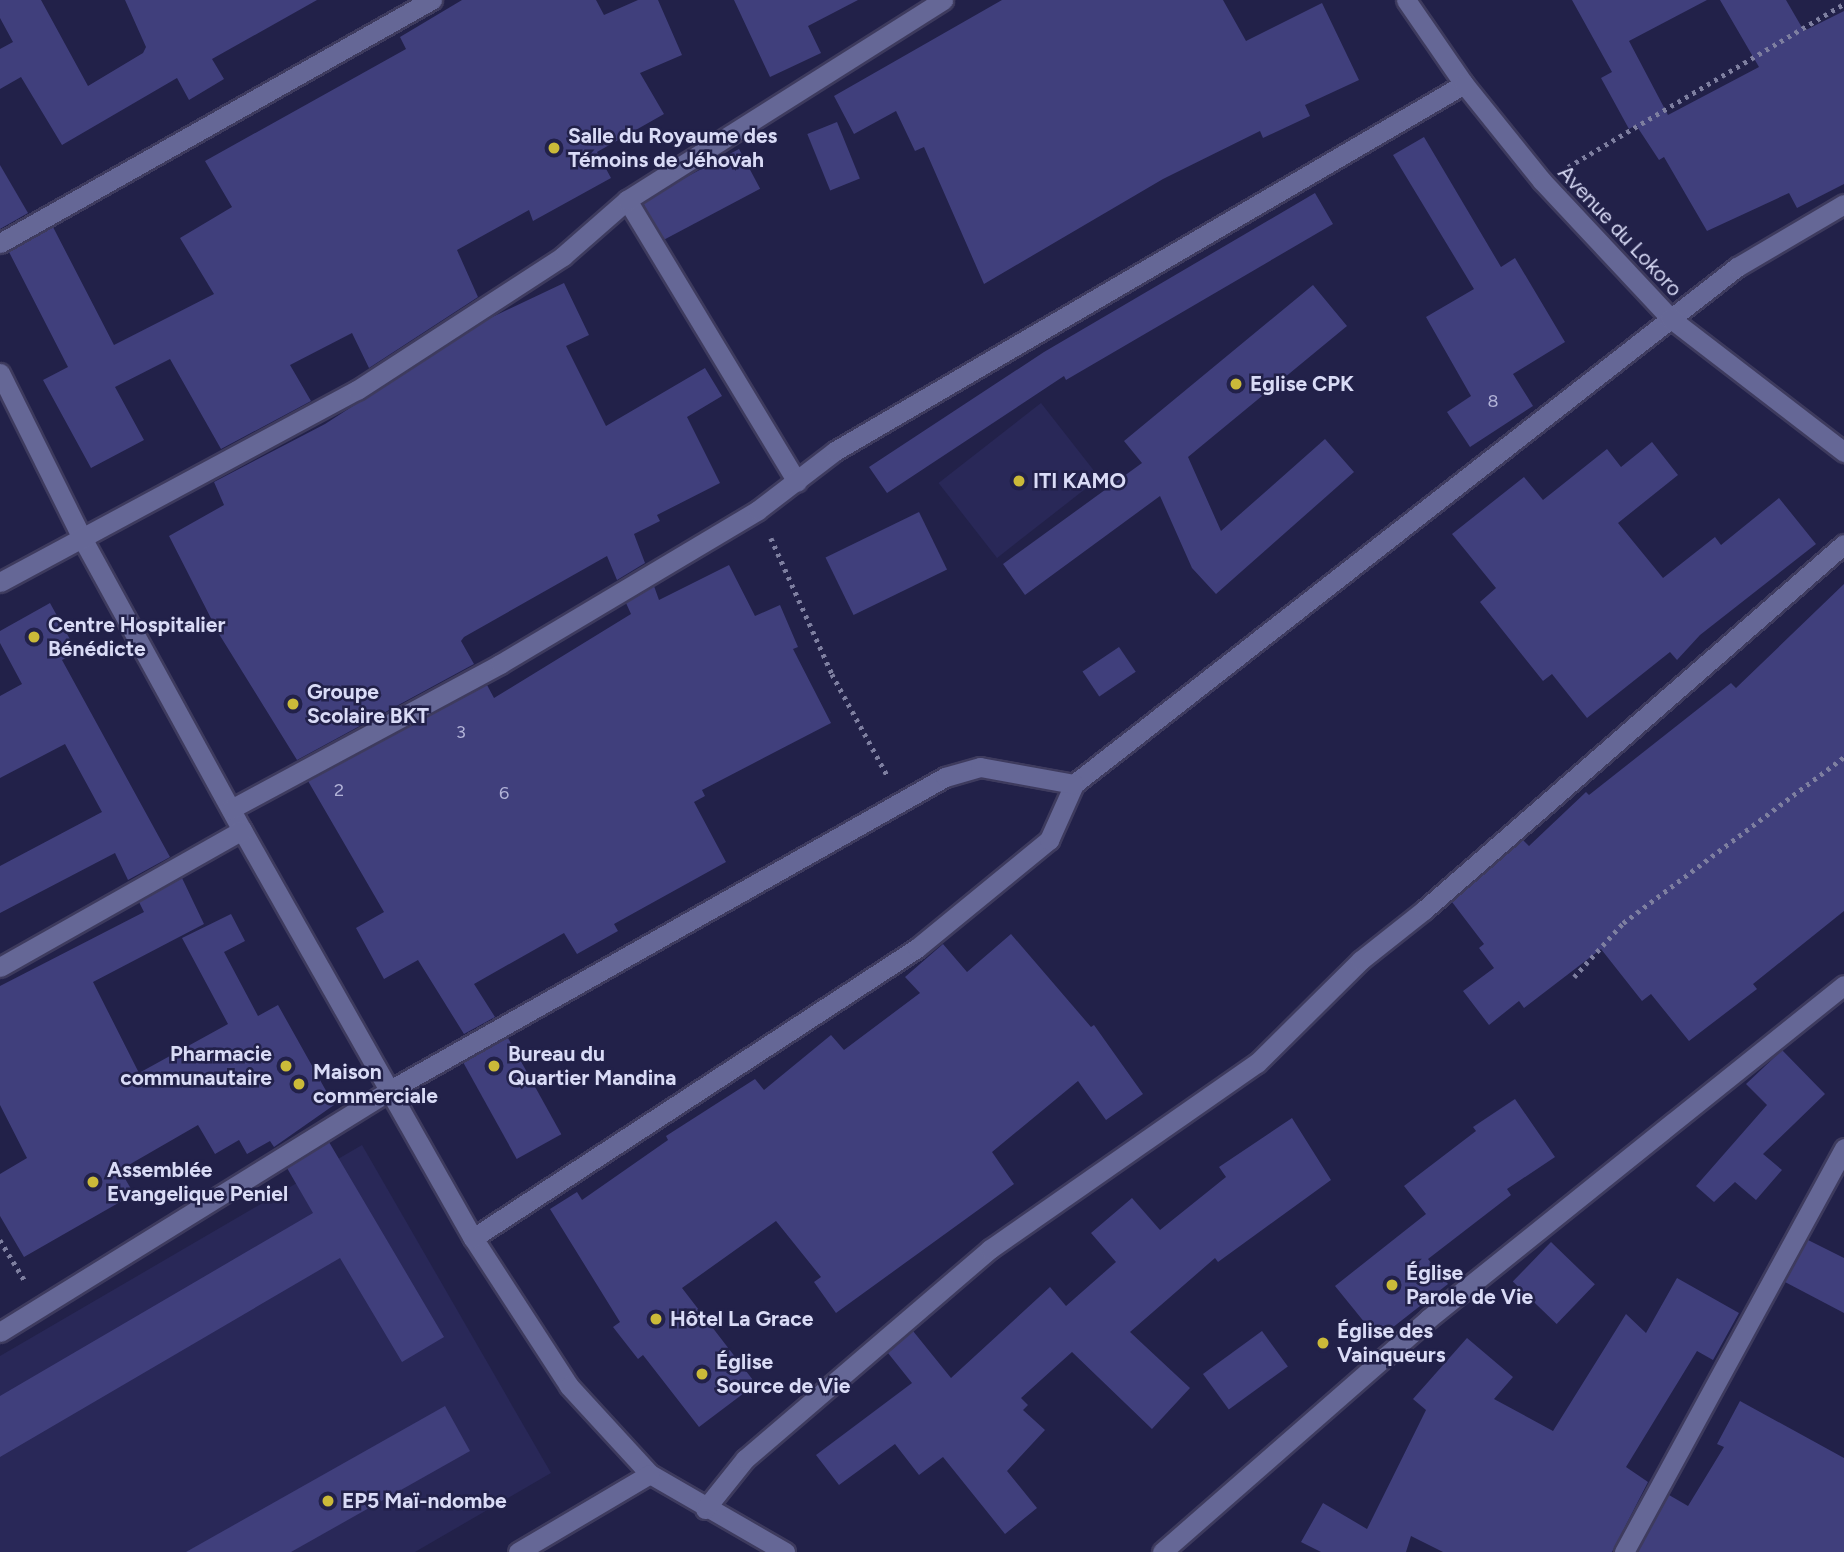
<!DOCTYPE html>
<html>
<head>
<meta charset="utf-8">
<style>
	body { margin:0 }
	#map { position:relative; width:1844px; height:1552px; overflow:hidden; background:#222149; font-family:Figtree,sans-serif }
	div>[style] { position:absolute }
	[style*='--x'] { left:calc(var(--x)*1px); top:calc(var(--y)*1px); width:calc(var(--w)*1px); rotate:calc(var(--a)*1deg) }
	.built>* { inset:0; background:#292858; transform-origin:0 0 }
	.building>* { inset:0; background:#403f7c; transform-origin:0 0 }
	.path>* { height:4.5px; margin-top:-2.25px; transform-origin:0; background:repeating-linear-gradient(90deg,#7e7fa0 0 3.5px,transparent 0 8.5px) }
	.roads { filter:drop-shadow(2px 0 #3e3b5e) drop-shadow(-2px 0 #3e3b5e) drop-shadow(0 2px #3e3b5e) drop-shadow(0 -2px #3e3b5e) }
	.minor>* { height:19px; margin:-9.5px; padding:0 9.5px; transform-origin:9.5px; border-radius:9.5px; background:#656796 }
	.tertiary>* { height:19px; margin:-9.5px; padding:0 9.5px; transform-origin:9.5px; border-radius:9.5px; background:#656796 }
	.dots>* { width:19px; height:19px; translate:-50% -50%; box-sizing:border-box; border:4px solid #222149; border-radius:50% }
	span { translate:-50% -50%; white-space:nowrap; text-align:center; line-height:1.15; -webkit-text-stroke:5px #222149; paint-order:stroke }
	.number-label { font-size:18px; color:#b3b4d8 }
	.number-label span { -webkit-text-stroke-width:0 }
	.poi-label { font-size:21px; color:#d9dbf6; font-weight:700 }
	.left { translate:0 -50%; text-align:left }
	.right { translate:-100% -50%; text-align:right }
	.street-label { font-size:21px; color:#d9dbf6 }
</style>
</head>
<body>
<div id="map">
	<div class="built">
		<i style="left:1041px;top:403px;width:95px;height:130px;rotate:52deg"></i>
		<i style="clip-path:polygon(362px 1145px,551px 1473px,415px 1552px,0 1552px,0 1356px)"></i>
	</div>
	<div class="building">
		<i style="clip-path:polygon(0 0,41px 0,88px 86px,143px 53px,146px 47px,125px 0,317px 0,212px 59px,224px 79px,189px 100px,177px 78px,62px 145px,21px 77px,0 89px,0 49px,13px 42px,0 18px)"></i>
		<i style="clip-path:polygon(462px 0,596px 0,604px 15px,638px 0,658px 0,682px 55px,640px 73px,664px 114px,597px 152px,611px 178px,533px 221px,529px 210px,457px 250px,478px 297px,369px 368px,352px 333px,290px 365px,311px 401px,221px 449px,170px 359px,115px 387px,144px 440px,91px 468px,43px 380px,68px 367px,9px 252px,53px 227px,114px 345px,214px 294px,180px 238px,232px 207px,205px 161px,406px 49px,400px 37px)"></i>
		<i style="clip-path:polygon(734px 0,858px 0,808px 26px,821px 53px,770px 77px)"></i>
		<i style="clip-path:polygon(1002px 0,1223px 0,1246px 41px,1322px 3px,1359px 80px,1305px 105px,1310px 116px,1263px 138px,1260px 131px,1163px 179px,984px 284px,924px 147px,915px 151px,896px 111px,854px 134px,834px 96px)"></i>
		<i style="clip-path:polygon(1572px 0,1707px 0,1629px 41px,1668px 115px,1759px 67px,1720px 0,1786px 0,1804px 31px,1844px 11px,1844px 184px,1797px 208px,1789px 193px,1707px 231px,1664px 157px,1659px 160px,1636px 125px,1629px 129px,1601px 78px,1612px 72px)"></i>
		<i style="left:837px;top:122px;width:61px;height:32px;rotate:68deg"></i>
		<i style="clip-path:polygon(1424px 137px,1501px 267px,1515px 258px,1565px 342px,1513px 374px,1533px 406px,1470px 447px,1447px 412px,1471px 396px,1426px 317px,1474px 289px,1393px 155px)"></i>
		<i style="left:739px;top:149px;width:45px;height:110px;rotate:62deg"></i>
		<i style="clip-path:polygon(0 165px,28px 213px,0 229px)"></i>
		<i style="clip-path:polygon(1315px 193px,1333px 224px,1066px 380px,1064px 376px,887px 493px,869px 467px,1044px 352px)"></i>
		<i style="clip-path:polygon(564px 283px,589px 335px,566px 346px,606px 426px,705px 368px,722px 396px,687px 417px,720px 483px,657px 515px,660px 521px,634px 534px,645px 563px,617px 580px,607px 556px,464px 637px,461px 641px,474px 664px,297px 760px,219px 634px,169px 536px,224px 505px,214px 482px,325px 424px,488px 319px)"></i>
		<i style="clip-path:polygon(1313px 285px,1347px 326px,1188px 457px,1221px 531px,1325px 439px,1354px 472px,1216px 594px,1192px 568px,1160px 496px,1025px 595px,1003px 564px,1142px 463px,1124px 441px)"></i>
		<i style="clip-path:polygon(1652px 442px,1678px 475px,1618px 523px,1663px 578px,1715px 537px,1721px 545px,1779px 498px,1816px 544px,1700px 635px,1677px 660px,1670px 652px,1587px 718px,1552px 674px,1543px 681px,1480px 602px,1496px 588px,1452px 534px,1524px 477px,1543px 500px,1607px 449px,1621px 467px)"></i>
		<i style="left:919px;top:512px;width:64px;height:104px;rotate:64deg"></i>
		<i style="clip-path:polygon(729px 565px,755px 616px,780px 605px,798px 647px,793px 649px,831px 723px,702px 790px,705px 796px,694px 802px,726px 862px,614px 924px,618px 931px,577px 954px,564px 933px,474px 984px,495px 1017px,464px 1034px,418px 960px,384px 979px,356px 928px,384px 912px,308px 781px,487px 685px,494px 698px,631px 614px,626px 603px,654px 586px,659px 600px)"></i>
		<i style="clip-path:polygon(1844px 584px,1844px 911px,1753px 984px,1757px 989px,1689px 1041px,1651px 994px,1642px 1001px,1601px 949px,1524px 1008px,1519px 1001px,1489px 1025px,1463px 991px,1494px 968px,1479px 948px,1484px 944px,1452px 902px,1523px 840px,1529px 846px,1586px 792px,1589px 795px,1731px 683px,1736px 688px)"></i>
		<i style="clip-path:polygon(50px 603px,77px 652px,62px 660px,170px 857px,128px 880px,115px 853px,0 913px,0 866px,102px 812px,65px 744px,0 778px,0 696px,22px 684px,0 643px,0 631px)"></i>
		<i style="left:1119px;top:647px;width:30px;height:44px;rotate:56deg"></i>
		<i style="clip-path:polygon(182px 878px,204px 924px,93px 982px,139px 1073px,228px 1024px,182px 938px,231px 914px,245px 941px,224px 952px,258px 1016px,278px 1005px,334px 1105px,274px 1147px,270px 1141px,247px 1154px,239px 1140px,215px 1154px,198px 1125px,120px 1170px,134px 1194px,24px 1257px,0 1216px,0 1174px,27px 1158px,0 1105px,0 986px,144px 912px,139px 902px)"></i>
		<i style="clip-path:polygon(1011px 934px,1091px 1027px,1094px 1025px,1143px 1094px,1106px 1120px,1078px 1081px,992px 1152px,1014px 1184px,836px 1313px,814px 1282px,821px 1277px,776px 1221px,682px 1288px,756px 1384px,699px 1427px,643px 1355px,638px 1359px,613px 1327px,620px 1322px,550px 1209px,577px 1192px,582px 1200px,668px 1140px,666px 1136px,755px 1079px,764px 1090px,831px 1035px,844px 1050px,920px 993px,905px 977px,943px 944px,967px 972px)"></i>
		<i style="left:508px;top:1038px;width:110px;height:51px;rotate:61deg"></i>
		<i style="clip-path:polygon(1782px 1050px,1825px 1094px,1763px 1154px,1782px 1170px,1756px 1200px,1735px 1182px,1714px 1202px,1696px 1186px,1767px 1105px,1746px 1084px)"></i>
		<i style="clip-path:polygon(1515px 1099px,1555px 1157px,1507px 1189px,1511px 1195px,1428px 1259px,1448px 1284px,1378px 1339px,1335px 1286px,1426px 1214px,1404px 1186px,1476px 1131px,1473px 1127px)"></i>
		<i style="clip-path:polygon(1292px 1118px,1331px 1180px,1218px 1262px,1215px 1258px,1130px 1332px,1190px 1388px,1152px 1429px,1072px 1352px,1021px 1398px,1028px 1405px,1023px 1410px,1045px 1430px,1007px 1471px,1037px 1508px,1005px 1534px,943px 1457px,919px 1475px,895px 1444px,839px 1485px,816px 1455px,912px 1383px,888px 1353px,913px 1331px,951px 1378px,1050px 1287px,1066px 1306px,1116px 1262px,1091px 1233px,1132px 1198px,1160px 1230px,1226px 1177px,1219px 1167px)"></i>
		<i style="clip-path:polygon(329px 1142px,444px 1337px,402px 1362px,340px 1258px,0 1457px,0 1396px,313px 1213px,287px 1168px)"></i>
		<i style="clip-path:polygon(1808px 1240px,1844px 1258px,1844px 1313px,1785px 1282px)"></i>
		<i style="left:1551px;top:1242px;width:61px;height:55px;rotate:44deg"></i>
		<i style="clip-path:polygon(1677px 1278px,1739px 1313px,1713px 1360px,1697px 1351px,1626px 1467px,1648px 1482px,1612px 1552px,1443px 1552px,1411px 1536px,1406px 1552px,1321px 1552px,1301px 1542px,1323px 1503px,1367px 1529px,1426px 1410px,1413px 1399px,1467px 1338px,1513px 1377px,1494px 1399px,1553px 1431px,1626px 1314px,1646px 1333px)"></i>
		<i style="left:1262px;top:1331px;width:44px;height:73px;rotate:54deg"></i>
		<i style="clip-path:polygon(1740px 1401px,1844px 1458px,1844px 1552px,1638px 1552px,1669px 1495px,1688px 1506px,1724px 1447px,1717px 1444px)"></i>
		<i style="clip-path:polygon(445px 1406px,470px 1451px,291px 1552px,186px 1552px)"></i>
	</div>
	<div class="path">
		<i style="--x:1568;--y:167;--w:321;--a:-30.6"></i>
		<i style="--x:771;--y:538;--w:149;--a:65.8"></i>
		<i style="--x:832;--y:674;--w:115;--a:61.4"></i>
		<i style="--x:1574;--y:977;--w:73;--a:-47.8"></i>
		<i style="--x:1623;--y:923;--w:276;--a:-36.9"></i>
		<i style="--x:0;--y:1240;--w:48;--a:58.6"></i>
	</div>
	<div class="roads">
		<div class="minor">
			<i style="--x:627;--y:200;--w:329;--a:58.9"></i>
			<i style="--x:0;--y:243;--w:496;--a:-29.4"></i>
			<i style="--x:0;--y:373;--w:184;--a:63.6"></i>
			<i style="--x:82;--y:538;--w:333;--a:61.3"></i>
			<i style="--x:242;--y:830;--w:469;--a:60.5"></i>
			<i style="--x:473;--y:1238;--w:176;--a:57"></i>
			<i style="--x:569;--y:1386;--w:120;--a:47.4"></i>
			<i style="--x:650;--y:1474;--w:156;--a:30"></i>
			<i style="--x:0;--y:582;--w:405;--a:-28.3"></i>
			<i style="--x:357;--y:390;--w:246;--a:-33"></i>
			<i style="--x:563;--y:256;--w:85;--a:-41.2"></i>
			<i style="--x:627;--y:200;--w:374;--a:-32.3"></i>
			<i style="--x:231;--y:809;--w:306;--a:-28.3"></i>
			<i style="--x:500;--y:664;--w:300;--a:-30.8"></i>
			<i style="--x:758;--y:510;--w:97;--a:-37.5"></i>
			<i style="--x:835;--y:451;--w:728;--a:-30.26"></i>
			<i style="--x:0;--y:967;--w:278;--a:-29.5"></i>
			<i style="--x:473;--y:1238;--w:530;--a:-33.15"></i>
			<i style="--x:917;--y:948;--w:171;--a:-39.3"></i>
			<i style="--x:1049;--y:840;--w:61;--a:-65.9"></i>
			<i style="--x:1074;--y:784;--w:841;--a:-37.95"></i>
			<i style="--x:1737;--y:267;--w:124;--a:-30.5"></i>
			<i style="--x:0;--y:1332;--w:459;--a:-31.8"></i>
			<i style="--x:390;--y:1090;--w:637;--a:-29.42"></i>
			<i style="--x:945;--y:777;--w:36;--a:-16"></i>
			<i style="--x:980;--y:767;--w:96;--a:10.3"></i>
			<i style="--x:705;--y:1509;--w:64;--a:-51.3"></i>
			<i style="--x:745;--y:1459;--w:323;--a:-40.6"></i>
			<i style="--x:990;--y:1249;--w:325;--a:-34.9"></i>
			<i style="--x:1257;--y:1063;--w:146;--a:-44.7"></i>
			<i style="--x:1361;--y:960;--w:80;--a:-38.4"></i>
			<i style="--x:1424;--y:910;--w:557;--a:-41.07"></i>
			<i style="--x:518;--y:1552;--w:153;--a:-30.6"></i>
			<i style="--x:1162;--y:1552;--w:354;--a:-41.2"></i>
			<i style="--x:1428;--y:1319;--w:533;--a:-38.76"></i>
			<i style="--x:1624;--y:1552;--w:460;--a:-61.4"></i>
		</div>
		<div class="tertiary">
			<i style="--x:1406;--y:0;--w:102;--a:55.4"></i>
			<i style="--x:1464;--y:84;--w:124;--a:51.2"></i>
			<i style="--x:1542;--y:181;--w:187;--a:46.9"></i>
			<i style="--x:1670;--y:318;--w:220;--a:37.6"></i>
		</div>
	</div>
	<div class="dots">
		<i style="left:554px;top:148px;background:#cbba39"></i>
		<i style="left:1236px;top:384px;background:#cbba39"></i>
		<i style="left:1019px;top:481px;background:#cbba39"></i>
		<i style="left:34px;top:637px;background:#cbba39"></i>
		<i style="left:293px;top:704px;background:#cbba39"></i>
		<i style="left:286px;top:1066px;background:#cbba39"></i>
		<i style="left:494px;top:1066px;background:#cbba39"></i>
		<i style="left:299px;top:1084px;background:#cbba39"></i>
		<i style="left:93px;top:1182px;background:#cbba39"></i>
		<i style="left:1392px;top:1285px;background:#cbba39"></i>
		<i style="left:656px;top:1319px;background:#cbba39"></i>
		<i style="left:1323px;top:1343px;background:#cbba39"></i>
		<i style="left:702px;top:1374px;background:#cbba39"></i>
		<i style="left:328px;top:1501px;background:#cbba39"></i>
	</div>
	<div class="number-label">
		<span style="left:1493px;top:401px">8</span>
		<span style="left:461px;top:732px">3</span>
		<span style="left:339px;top:790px">2</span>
		<span style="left:504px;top:793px">6</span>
	</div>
	<div class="poi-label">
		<span class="left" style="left:568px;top:148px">Salle du Royaume des<br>Témoins de Jéhovah</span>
		<span class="left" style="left:1250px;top:384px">Eglise CPK</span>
		<span class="left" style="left:1033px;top:481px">ITI KAMO</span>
		<span class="left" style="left:48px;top:637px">Centre Hospitalier<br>Bénédicte</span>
		<span class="left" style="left:307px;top:704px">Groupe<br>Scolaire BKT</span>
		<span class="right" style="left:272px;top:1066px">Pharmacie<br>communautaire</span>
		<span class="left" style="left:508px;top:1066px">Bureau du<br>Quartier Mandina</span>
		<span class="left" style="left:313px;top:1084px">Maison<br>commerciale</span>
		<span class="left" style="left:107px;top:1182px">Assemblée<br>Evangelique Peniel</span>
		<span class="left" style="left:1406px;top:1285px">Église<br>Parole de Vie</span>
		<span class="left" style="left:670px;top:1319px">Hôtel La Grace</span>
		<span class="left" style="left:1337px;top:1343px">Église des<br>Vainqueurs</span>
		<span class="left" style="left:716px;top:1374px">Église<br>Source de Vie</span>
		<span class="left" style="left:342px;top:1501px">EP5 Maï-ndombe</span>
	</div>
	<div class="street-label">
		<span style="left:1620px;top:231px;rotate:47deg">Avenue du Lokoro</span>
	</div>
</div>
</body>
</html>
